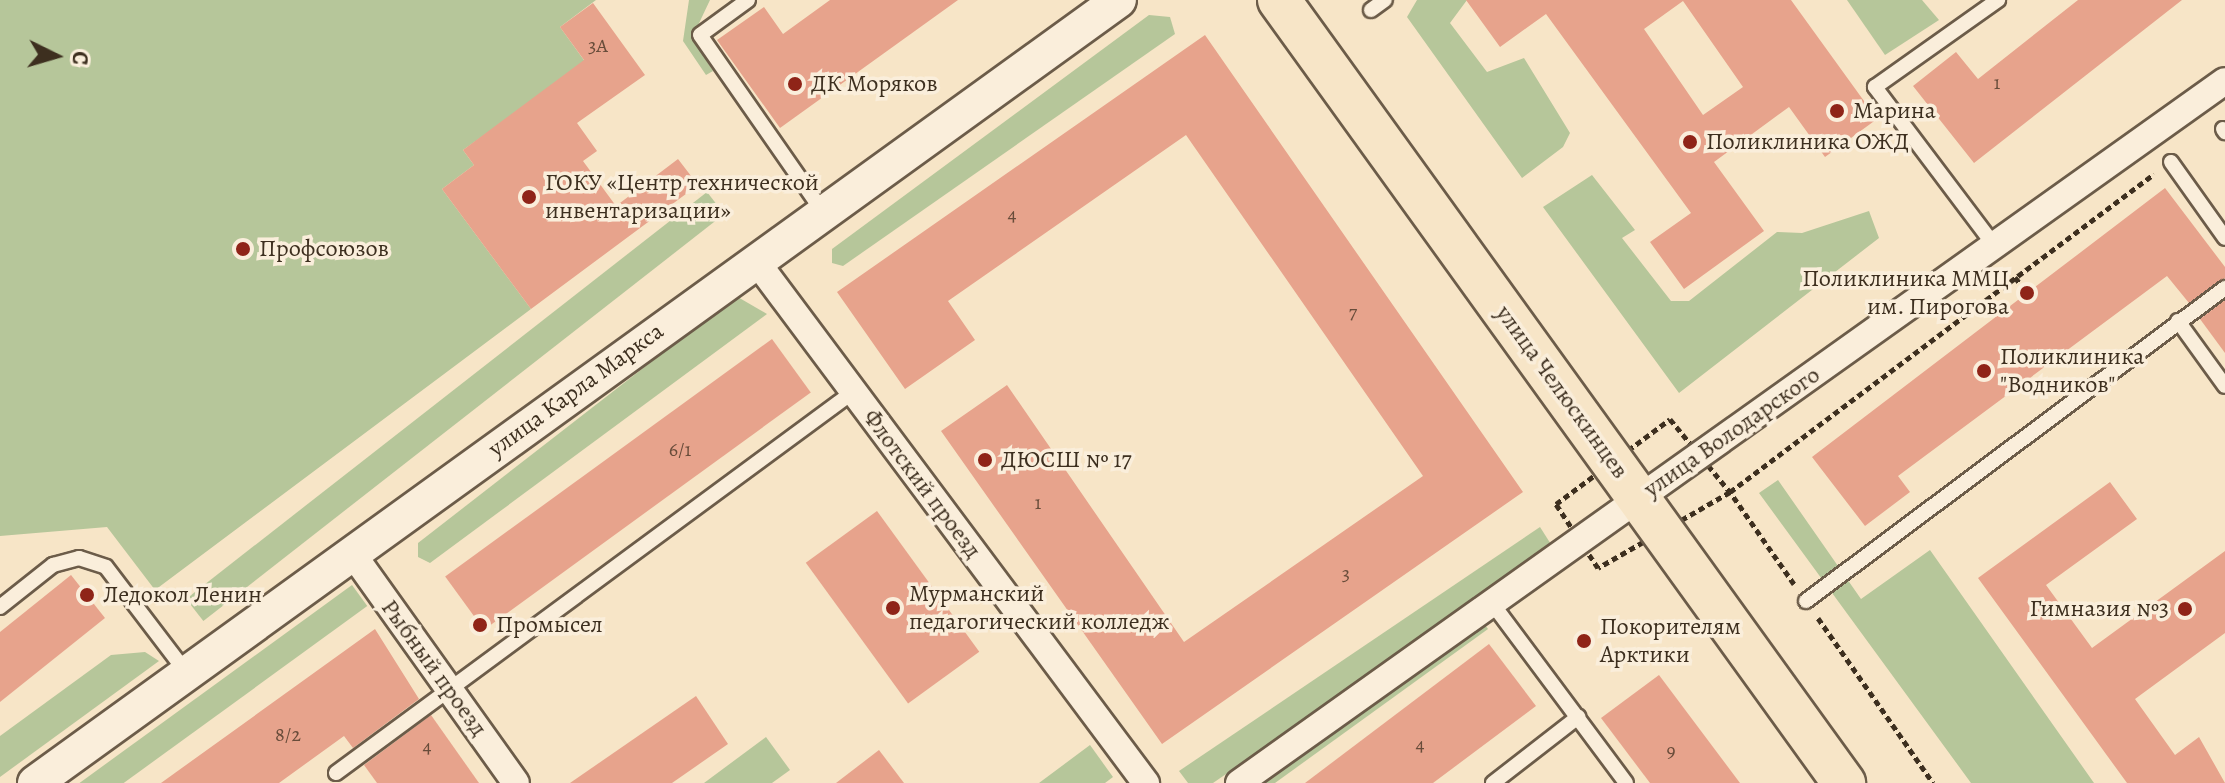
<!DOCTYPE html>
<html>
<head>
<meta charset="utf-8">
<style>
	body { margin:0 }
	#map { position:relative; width:2225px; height:783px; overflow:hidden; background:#f7e5c7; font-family:Alegreya,serif }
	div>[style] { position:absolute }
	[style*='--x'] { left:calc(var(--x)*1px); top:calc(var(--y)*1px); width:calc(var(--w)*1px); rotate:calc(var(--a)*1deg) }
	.green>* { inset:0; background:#b6c69a; transform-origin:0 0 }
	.building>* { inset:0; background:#e7a38c; transform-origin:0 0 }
	.path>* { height:5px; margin-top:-2.5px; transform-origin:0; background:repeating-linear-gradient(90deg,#3d2f1f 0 6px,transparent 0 10px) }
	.roads { filter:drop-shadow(2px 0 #6c5c49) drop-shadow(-2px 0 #6c5c49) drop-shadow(0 2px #6c5c49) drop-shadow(0 -2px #6c5c49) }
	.service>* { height:14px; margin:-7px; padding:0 7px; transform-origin:7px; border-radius:7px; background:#faeedb }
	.minor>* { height:26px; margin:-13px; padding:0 13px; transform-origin:13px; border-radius:13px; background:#faeedb }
	.tertiary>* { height:34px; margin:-17px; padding:0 17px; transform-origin:17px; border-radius:17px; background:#faeedb }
	.primary>* { height:42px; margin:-21px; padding:0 21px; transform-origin:21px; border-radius:21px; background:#f7e5c7 }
	.dots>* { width:22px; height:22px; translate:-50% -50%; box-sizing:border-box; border:4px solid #faeedb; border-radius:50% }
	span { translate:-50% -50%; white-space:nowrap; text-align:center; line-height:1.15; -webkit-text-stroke:7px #faeedb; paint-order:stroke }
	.number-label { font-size:20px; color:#684c3a }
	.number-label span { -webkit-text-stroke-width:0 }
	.poi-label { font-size:24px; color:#3d2f1f }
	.left { translate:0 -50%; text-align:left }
	.right { translate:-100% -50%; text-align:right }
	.street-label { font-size:24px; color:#3d2f1f }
	.north { position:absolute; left:16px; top:16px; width:80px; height:80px; -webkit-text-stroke:6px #faeedb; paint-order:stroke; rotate:95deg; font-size:22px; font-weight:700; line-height:32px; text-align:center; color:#3d2f1f }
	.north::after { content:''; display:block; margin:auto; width:28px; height:36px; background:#3d2f1f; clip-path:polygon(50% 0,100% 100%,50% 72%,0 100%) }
</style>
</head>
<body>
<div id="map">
	<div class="green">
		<i style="clip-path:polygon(0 0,596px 0,560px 27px,586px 63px,463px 150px,474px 165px,442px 189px,531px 309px,155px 590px,107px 527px,0 536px)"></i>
		<i style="clip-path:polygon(689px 0,710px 0,692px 38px,713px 71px,706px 75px,683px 41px)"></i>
		<i style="clip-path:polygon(1417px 0,1467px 0,1450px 23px,1487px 72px,1524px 58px,1570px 133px,1563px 147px,1522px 178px,1407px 17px)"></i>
		<i style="clip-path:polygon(1847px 0,1922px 0,1939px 20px,1885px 55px)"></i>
		<i style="clip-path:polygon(1149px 15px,1170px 17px,1175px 34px,843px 266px,832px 263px,832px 249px)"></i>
		<i style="clip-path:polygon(1592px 175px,1635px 230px,1622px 238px,1671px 301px,1689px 301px,1777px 232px,1802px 233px,1869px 211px,1879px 238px,1679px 393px,1543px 207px)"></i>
		<i style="left:707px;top:192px;width:28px;height:661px;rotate:52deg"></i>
		<i style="clip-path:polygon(736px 296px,767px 314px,430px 563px,418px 557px,418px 543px)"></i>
		<i style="clip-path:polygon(1778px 480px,1861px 599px,1930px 550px,2094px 783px,1971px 783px,1759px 493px)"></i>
		<i style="clip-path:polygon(1540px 527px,1554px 549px,1213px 783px,1188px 783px,1179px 771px)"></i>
		<i style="left:352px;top:585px;width:26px;height:337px;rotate:54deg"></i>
		<i style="clip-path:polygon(1482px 621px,1488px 629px,1275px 783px,1249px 783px)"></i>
		<i style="clip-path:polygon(145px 652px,159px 661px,0 777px,0 736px,111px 655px)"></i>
		<i style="clip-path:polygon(766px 737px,790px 770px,772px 783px,704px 783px)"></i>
		<i style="clip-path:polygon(1090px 745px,1113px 777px,1105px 783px,1039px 783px)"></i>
	</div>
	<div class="building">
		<i style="clip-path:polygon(830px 0,958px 0,780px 128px,717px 40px,764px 7px,783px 34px)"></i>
		<i style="clip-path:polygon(evenodd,1466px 0,1791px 0,1877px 119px,1825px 157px,1789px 107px,1714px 162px,1764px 231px,1684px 289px,1650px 242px,1691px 213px,1546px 14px,1500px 47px,1466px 0,1683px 1px,1743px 87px,1703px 115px,1644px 29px,1683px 1px)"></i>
		<i style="clip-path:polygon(2078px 0,2182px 0,1974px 163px,1913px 86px,1956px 52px,1978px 79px)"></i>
		<i style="clip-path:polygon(593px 3px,645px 75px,577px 123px,597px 151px,583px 161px,616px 206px,678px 159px,698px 185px,531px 309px,442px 189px,474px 165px,463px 150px,584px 60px,560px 27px)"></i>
		<i style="clip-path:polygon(1205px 35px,1523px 492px,1162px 744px,941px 431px,1007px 385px,1184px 642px,1423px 476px,1186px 135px,948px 301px,975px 340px,905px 389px,837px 292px)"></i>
		<i style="clip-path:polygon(2165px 188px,2225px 267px,2225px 278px,2189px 303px,2167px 276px,1898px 476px,1910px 492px,1865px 526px,1812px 457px)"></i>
		<i style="clip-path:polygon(2225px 300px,2225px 353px,2200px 319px)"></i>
		<i style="left:772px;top:339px;width:66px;height:404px;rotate:54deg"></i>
		<i style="clip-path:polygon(2110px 482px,2137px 519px,2046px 585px,2092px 648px,2225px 551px,2225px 633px,2135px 699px,2175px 755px,2199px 737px,2225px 783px,2127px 783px,1978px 578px)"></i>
		<i style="left:877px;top:511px;width:174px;height:88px;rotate:54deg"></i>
		<i style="clip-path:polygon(71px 575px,105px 618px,0 702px,0 632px)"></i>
		<i style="clip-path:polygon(375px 629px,419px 699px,353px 748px,344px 736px,279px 783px,161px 783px)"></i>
		<i style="clip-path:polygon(1489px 644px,1536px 706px,1433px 783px,1305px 783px)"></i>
		<i style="clip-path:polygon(1659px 675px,1740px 783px,1650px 783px,1601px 718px)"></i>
		<i style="clip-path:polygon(696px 696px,728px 744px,672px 783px,570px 783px)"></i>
		<i style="clip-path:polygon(431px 715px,479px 783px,377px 783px,364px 765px)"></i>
		<i style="clip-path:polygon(879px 750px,904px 783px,836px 783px)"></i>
	</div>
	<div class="path">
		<i style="--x:2015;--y:277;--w:20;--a:53"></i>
		<i style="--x:1670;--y:419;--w:94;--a:50.6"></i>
		<i style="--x:1730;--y:492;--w:152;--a:150.1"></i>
		<i style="--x:1598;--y:568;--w:77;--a:-123.3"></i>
		<i style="--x:1556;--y:504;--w:142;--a:-36.7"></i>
		<i style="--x:1794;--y:584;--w:112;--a:-124.8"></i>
		<i style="--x:1730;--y:492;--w:530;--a:-36.87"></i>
		<i style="--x:1818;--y:618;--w:201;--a:55.1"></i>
	</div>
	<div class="roads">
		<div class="service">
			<i style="--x:748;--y:0;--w:59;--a:143.9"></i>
			<i style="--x:700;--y:35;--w:216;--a:55.2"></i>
			<i style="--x:1371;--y:10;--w:17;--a:-36"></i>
			<i style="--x:2223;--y:129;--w:4;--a:56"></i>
			<i style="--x:2171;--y:162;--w:93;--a:54.6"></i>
			<i style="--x:1994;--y:245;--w:198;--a:-127"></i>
			<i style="--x:1875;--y:87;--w:151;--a:-35.3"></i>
			<i style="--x:2178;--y:321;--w:80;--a:54.1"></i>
			<i style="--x:1806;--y:601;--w:523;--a:-36.76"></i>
			<i style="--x:1492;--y:603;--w:224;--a:53.3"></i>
			<i style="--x:0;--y:607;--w:68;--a:-38.4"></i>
			<i style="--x:53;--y:565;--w:27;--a:-15"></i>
			<i style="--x:79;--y:558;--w:28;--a:18"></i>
			<i style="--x:106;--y:567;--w:132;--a:52.7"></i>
			<i style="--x:336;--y:773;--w:642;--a:-36.39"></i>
			<i style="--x:1493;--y:783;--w:108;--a:-37.8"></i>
		</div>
		<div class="minor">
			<i style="--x:756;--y:261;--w:652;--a:53.24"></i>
			<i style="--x:352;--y:553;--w:282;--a:54.5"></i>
			<i style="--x:1239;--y:783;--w:1210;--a:-35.45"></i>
		</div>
		<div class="tertiary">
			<i style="--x:35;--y:783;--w:1337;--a:-35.84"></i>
		</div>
		<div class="primary">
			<i style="--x:1279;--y:0;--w:966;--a:54.19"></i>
		</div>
	</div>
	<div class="dots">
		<i style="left:795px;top:84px;background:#8f2418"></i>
		<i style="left:1837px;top:111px;background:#8f2418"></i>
		<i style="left:1690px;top:142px;background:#8f2418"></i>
		<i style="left:529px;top:197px;background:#8f2418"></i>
		<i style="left:243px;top:249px;background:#8f2418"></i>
		<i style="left:2027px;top:293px;background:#8f2418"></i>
		<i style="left:1984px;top:371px;background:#8f2418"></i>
		<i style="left:985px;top:460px;background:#8f2418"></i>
		<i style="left:87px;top:595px;background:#8f2418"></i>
		<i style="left:893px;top:608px;background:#8f2418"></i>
		<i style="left:2185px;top:609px;background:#8f2418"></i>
		<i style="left:480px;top:625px;background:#8f2418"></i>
		<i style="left:1584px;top:641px;background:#8f2418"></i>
	</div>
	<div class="number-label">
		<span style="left:598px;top:45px">3А</span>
		<span style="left:1997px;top:82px">1</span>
		<span style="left:1012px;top:214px">4</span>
		<span style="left:1353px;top:311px">7</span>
		<span style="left:680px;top:449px">6/1</span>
		<span style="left:1038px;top:502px">1</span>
		<span style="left:1346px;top:573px">3</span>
		<span style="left:288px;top:734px">8/2</span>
		<span style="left:1420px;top:744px">4</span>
		<span style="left:427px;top:746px">4</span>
		<span style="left:1671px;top:750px">9</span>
	</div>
	<div class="poi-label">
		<span class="left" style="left:811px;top:84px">ДК Моряков</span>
		<span class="left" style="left:1853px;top:111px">Марина</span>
		<span class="left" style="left:1706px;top:142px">Поликлиника ОЖД</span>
		<span class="left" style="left:545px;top:197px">ГОКУ «Центр технической<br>инвентаризации»</span>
		<span class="left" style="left:259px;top:249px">Профсоюзов</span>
		<span class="right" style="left:2009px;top:293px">Поликлиника ММЦ<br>им. Пирогова</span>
		<span class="left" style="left:2000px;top:371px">Поликлиника<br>"Водников"</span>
		<span class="left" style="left:1001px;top:460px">ДЮСШ № 17</span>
		<span class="left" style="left:909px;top:608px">Мурманский<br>педагогический колледж</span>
		<span class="left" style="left:103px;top:595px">Ледокол Ленин</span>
		<span class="right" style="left:2169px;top:609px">Гимназия №3</span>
		<span class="left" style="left:496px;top:625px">Промысел</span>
		<span class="left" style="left:1600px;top:641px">Покорителям<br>Арктики</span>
	</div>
	<div class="street-label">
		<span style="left:576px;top:390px;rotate:-36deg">улица Карла Маркса</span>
		<span style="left:1562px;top:392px;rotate:54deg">улица Челюскинцев</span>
		<span style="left:1732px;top:432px;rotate:-35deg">улица Володарского</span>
		<span style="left:922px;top:484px;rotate:53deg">Флотский проезд</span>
		<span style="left:434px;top:668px;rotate:54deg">Рыбный проезд</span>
	</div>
	<div class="north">С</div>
</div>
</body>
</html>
